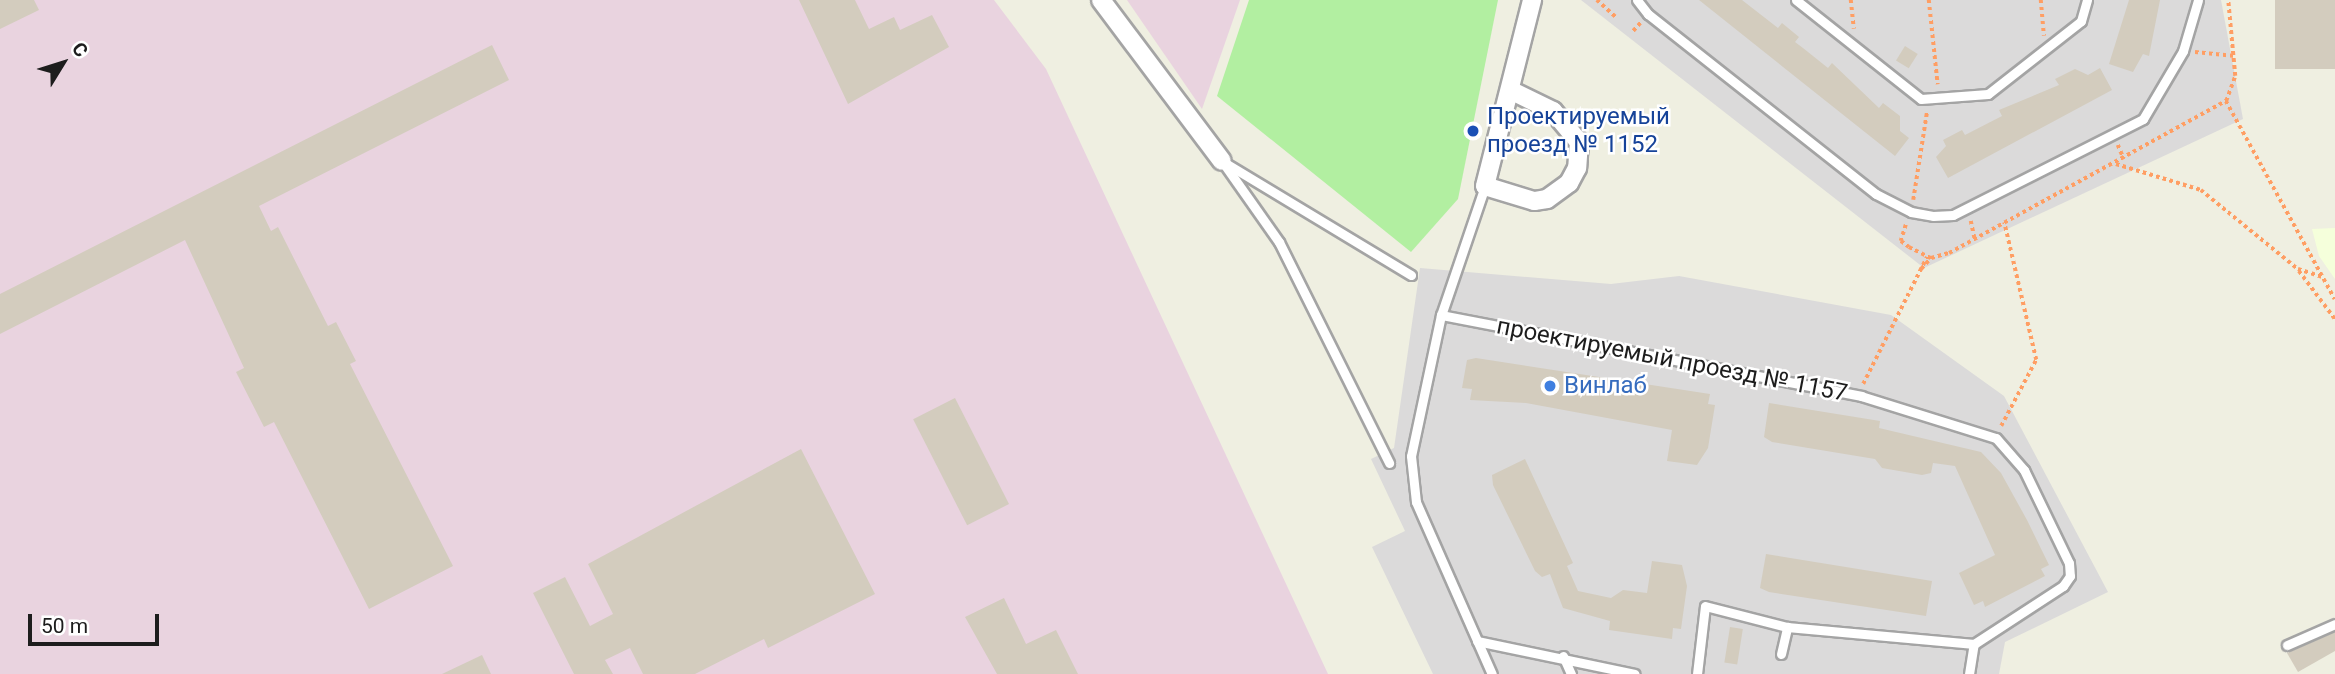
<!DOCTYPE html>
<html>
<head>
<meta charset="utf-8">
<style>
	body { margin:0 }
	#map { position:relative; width:2335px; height:674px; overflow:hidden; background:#efefe1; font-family:Roboto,sans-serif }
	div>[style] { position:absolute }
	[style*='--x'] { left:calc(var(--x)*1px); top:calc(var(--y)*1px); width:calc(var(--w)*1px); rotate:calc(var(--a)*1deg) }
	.residential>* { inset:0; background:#dbdada }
	.industrial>* { inset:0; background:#e9d3df }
	.education>* { inset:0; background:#f5ffdb }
	.grass>* { inset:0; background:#b2efa1 }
	.building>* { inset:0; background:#d3ccbe; transform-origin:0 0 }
	.path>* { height:3.5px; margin-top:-1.75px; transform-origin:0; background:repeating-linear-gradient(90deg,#ff9e63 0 3.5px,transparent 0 7px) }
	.roads { filter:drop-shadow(2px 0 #a4a4a4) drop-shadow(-2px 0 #a4a4a4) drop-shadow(0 2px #a4a4a4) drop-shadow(0 -2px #a4a4a4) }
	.service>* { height:9px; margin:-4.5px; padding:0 4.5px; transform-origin:4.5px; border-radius:4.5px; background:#fff }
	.minor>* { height:18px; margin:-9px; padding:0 9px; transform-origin:9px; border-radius:9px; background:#fff }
	.dots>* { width:19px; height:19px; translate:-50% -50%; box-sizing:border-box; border:4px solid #fff; border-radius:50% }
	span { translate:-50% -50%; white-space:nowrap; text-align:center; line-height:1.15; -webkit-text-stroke:5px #fff; paint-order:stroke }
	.transit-label { font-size:24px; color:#164399 }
	.left { translate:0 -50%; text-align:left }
	.street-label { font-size:24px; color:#1d1d1d }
	.shop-label { font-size:24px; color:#366cbe }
	.north { position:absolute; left:28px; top:28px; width:70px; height:70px; -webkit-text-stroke:5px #fff; paint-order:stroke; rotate:52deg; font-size:19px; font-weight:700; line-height:28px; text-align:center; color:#1d1d1d }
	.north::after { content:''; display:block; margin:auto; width:24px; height:32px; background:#1d1d1d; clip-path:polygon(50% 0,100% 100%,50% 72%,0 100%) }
	.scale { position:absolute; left:28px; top:614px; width:131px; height:32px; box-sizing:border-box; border:4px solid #1d1d1d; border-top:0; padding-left:9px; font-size:21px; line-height:24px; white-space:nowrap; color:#1d1d1d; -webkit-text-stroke:5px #fff; paint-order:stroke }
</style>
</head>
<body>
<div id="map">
	<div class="residential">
		<i style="clip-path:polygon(1581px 0,2221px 0,2243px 119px,1924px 268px)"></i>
		<i style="clip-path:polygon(1420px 268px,1611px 284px,1679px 276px,1891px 315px,2004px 396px,2108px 592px,2005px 642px,1999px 674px,1433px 674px,1372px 547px,1405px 531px,1371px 459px,1394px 448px)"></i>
	</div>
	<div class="industrial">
		<i style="clip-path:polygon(0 0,994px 0,1046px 69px,1328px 674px,0 674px)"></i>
		<i style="clip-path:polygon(1127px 0,1240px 0,1202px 109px)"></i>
	</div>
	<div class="education">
		<i style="clip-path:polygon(2335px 228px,2335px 279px,2319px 256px,2312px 229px)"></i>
	</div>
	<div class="grass">
		<i style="clip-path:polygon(1249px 0,1498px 0,1458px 199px,1411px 252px,1217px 96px)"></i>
	</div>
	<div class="building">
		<i style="clip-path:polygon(0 0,34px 0,39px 10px,0 29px)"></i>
		<i style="clip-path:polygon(799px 0,855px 0,869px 29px,894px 17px,900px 30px,932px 15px,949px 47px,848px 104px)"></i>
		<i style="clip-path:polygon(1699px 0,1742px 0,1778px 28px,1782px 23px,1799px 37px,1795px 42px,1803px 48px,1828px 68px,1832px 63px,1879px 108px,1883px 103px,1900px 116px,1900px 131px,1909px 138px,1895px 156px)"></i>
		<i style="clip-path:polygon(2129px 0,2160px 0,2149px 56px,2143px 54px,2133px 72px,2109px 64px)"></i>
		<i style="left:2275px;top:0;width:60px;height:69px"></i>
		<i style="clip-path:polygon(492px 45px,509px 80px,259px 206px,271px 231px,278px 227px,328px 326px,336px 322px,356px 361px,350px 364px,453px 566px,369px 609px,274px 422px,264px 427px,236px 372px,244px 368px,185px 240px,0 334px,0 294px)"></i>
		<i style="left:1905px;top:46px;width:15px;height:17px;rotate:32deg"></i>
		<i style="clip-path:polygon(2100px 68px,2112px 90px,1948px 178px,1936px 157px,1946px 146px,1943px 140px,1962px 130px,1965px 135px,2002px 116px,1999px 110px,2059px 85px,2055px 79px,2075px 69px,2088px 75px)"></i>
		<i style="clip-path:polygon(1476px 358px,1710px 394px,1708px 404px,1715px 405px,1708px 448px,1697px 465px,1667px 461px,1672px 430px,1526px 403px,1470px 400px,1472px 389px,1462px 388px,1467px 360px)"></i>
		<i style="left:955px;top:398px;width:119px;height:47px;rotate:63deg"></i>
		<i style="clip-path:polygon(1769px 403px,1880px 421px,1879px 428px,1981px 452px,2001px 473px,2027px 520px,2049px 565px,2041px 569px,2045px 576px,1985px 607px,1983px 601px,1974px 605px,1959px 573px,1995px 555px,1955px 466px,1933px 463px,1931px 473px,1922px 475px,1882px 468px,1875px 459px,1772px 442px,1764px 437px)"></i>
		<i style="clip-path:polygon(801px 449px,875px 594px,768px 648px,764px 639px,695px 674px,643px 674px,630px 648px,605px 660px,613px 674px,574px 674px,533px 593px,565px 577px,590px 626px,613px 614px,588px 564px)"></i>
		<i style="clip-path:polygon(1525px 459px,1573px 563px,1567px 566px,1578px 591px,1611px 598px,1623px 590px,1647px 593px,1652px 561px,1682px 565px,1687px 586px,1681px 629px,1673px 628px,1672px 639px,1609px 630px,1610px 621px,1563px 608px,1550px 574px,1542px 577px,1535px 571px,1493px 485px,1492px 475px)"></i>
		<i style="clip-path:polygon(1766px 554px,1932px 581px,1926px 616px,1769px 592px,1760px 588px)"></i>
		<i style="clip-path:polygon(1004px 598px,1026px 644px,1056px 630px,1078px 674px,997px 674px,965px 617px)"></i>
		<i style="left:1730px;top:627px;width:13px;height:36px;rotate:9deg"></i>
		<i style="clip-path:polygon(2335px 632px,2335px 651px,2298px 672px,2287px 653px)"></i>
		<i style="clip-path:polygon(482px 655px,491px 674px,442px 674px)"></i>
	</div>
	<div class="path">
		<i style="--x:1597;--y:0;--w:27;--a:42"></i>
		<i style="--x:1851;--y:0;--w:29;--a:84"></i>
		<i style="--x:1929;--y:0;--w:85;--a:84"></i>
		<i style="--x:2041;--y:0;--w:36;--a:85"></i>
		<i style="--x:1633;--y:31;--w:12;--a:-48"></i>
		<i style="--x:2195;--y:52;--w:40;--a:5.7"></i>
		<i style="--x:2226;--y:101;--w:226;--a:61.2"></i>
		<i style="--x:2118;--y:145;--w:15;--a:67"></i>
		<i style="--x:2116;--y:164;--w:89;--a:17"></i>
		<i style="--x:2201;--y:190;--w:125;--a:39.2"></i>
		<i style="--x:2298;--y:269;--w:26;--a:18"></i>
		<i style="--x:1913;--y:200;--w:90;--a:-81.1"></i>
		<i style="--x:1971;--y:221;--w:19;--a:78"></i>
		<i style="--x:1906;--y:225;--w:17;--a:107"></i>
		<i style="--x:1901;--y:241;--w:10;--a:37"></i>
		<i style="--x:1909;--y:247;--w:25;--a:27"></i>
		<i style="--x:1931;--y:258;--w:19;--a:-16"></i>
		<i style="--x:1949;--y:253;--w:316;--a:-28.8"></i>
		<i style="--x:2226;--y:101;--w:27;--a:-70"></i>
		<i style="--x:2235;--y:76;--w:76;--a:-95.3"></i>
		<i style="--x:1921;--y:269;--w:15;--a:-48"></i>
		<i style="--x:2299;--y:271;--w:60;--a:53.1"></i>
		<i style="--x:1863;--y:384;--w:142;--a:-63.3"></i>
		<i style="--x:2001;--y:426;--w:75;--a:-62.1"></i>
		<i style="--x:2036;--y:360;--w:141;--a:-103.1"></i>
	</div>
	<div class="roads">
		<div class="service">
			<i style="--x:1637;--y:0;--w:18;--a:52"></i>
			<i style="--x:1648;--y:14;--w:290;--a:38.3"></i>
			<i style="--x:1876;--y:194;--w:39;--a:27"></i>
			<i style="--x:1911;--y:212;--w:22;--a:10"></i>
			<i style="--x:1933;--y:216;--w:20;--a:-3"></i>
			<i style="--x:1953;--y:215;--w:213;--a:-26.8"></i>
			<i style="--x:2143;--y:119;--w:79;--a:-59.5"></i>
			<i style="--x:2183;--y:51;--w:53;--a:-73.6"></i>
			<i style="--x:1796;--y:0;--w:159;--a:38.4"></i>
			<i style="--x:1921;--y:99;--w:67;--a:-4.3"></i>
			<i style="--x:1988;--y:94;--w:118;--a:-38.1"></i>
			<i style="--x:2081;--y:21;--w:22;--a:-74"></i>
			<i style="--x:1222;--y:161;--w:99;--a:54.9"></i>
			<i style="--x:1279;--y:242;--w:247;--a:63.5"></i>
			<i style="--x:1227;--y:164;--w:215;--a:31.1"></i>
			<i style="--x:1485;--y:186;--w:136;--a:108.8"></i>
			<i style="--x:1441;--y:315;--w:144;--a:102"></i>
			<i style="--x:1411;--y:456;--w:46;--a:83.8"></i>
			<i style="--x:1416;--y:502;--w:188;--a:66.2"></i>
			<i style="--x:1441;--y:315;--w:428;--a:10.9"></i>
			<i style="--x:1861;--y:396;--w:141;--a:17.3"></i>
			<i style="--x:1996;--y:438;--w:43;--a:48.8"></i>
			<i style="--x:2024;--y:470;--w:103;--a:64.2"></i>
			<i style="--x:2069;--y:563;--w:13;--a:86"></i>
			<i style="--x:2070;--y:576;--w:12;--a:125"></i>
			<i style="--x:2063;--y:586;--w:106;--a:146.9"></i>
			<i style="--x:1477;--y:641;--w:161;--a:11.8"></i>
			<i style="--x:2287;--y:645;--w:52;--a:-23.6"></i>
			<i style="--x:1781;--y:654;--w:28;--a:-77"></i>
			<i style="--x:1563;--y:656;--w:20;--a:66"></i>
			<i style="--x:1697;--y:674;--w:68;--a:-83.3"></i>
			<i style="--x:1705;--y:606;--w:85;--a:14.4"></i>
			<i style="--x:1787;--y:627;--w:188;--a:5.2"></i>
			<i style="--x:1969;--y:674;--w:30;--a:-81"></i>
		</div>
		<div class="minor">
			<i style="--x:1101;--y:0;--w:201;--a:53.1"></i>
			<i style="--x:1510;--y:90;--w:48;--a:26"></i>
			<i style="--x:1553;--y:111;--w:40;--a:50"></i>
			<i style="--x:1579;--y:142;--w:26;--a:94"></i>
			<i style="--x:1577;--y:168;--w:17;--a:118"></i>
			<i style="--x:1569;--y:183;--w:27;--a:144"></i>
			<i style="--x:1547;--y:199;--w:13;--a:171"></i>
			<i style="--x:1534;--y:201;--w:51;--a:-163"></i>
			<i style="--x:1485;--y:186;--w:192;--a:-75.8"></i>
		</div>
	</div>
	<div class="dots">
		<i style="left:1473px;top:131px;background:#1a4fb4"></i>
		<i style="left:1550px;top:386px;background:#3f7fe0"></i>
	</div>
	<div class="transit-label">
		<span class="left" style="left:1487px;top:131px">Проектируемый<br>проезд № 1152</span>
	</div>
	<div class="street-label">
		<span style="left:1672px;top:360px;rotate:11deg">проектируемый проезд № 1157</span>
	</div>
	<div class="shop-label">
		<span class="left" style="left:1564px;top:386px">Винлаб</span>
	</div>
	<div class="north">С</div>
	<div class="scale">50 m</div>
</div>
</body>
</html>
